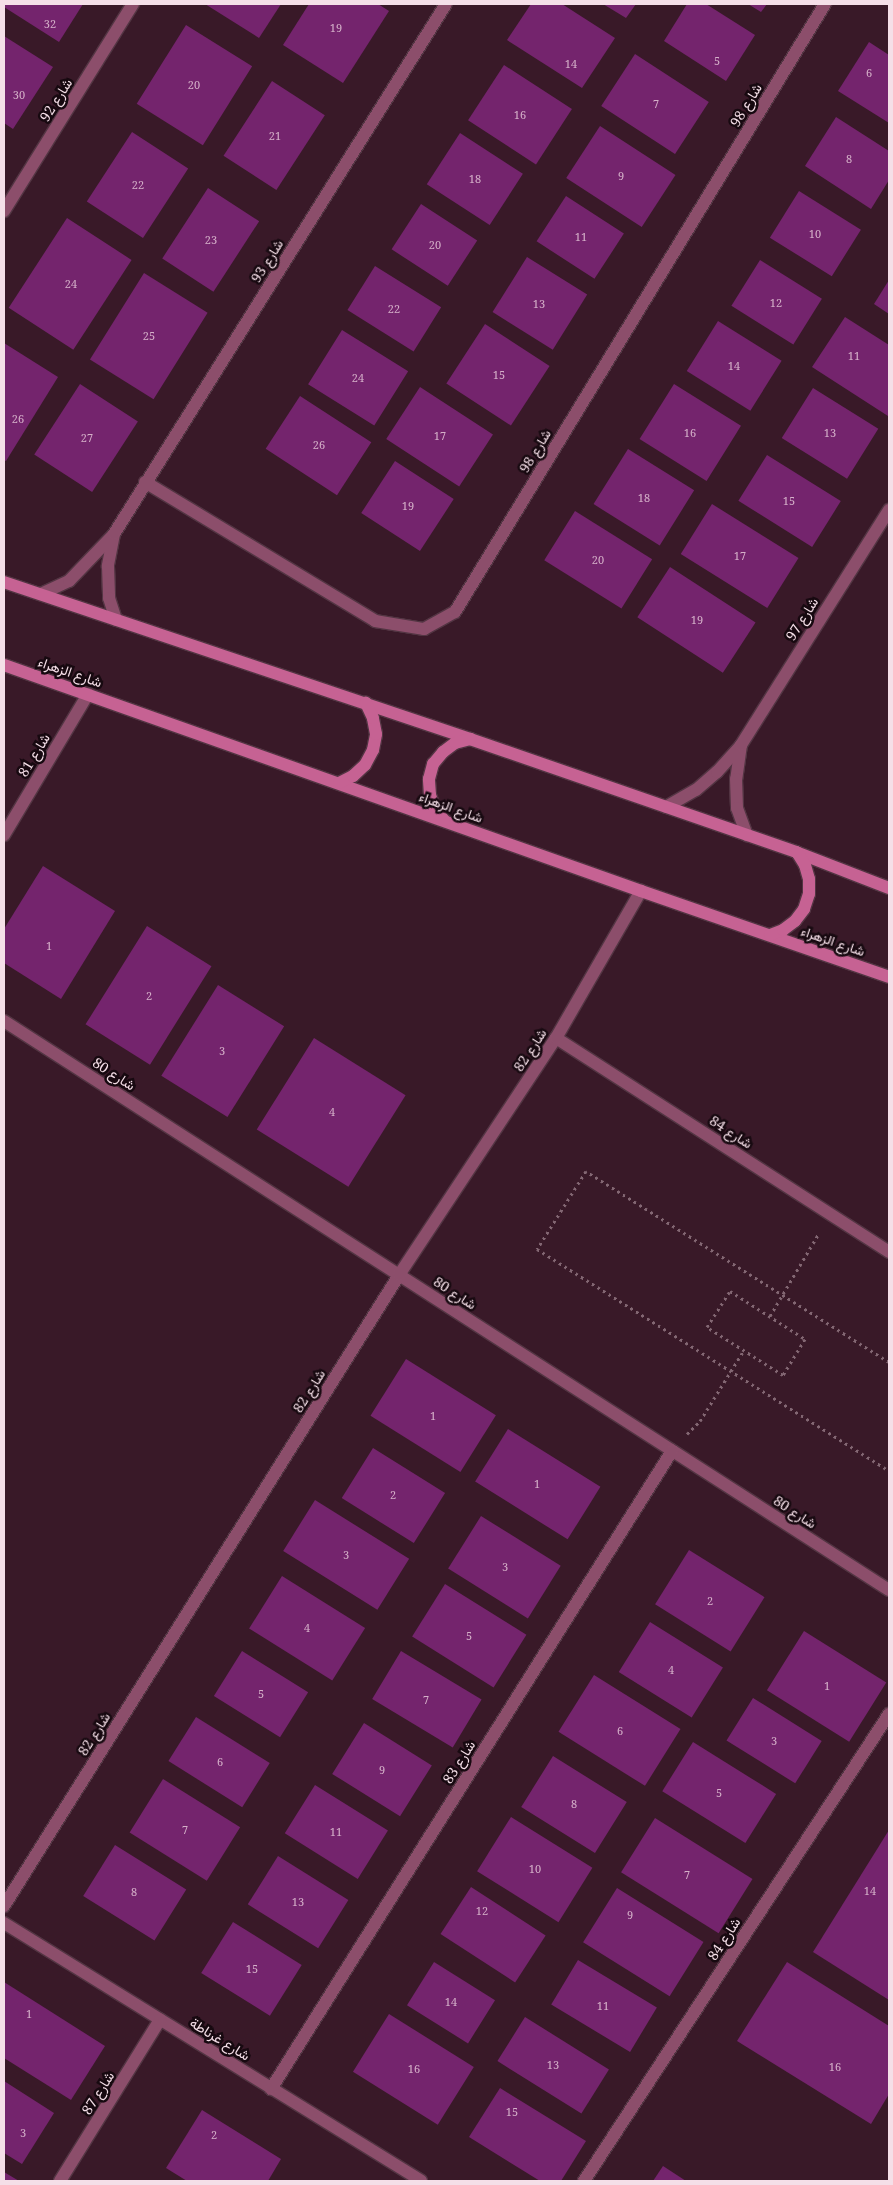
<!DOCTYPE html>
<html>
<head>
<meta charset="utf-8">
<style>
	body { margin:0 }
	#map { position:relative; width:893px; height:2185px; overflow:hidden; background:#391928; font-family:"Noto Serif",Vazirmatn,serif }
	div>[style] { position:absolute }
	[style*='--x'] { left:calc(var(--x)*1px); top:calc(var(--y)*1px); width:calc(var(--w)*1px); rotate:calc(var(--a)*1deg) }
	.building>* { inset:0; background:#74246d; transform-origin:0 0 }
	.path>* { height:3px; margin-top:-1.5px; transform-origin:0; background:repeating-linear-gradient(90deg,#836773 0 2.5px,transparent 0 6.5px) }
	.roads { filter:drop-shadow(1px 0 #533543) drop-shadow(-1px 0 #533543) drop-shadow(0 1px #533543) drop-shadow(0 -1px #533543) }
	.street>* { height:12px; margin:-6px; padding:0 6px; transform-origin:6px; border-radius:6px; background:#8c4e6b }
	.secondary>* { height:12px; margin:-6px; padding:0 6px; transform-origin:6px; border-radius:6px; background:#c66293 }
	span { translate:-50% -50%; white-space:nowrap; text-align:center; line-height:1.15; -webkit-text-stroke:5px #170910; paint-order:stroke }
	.number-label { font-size:11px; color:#d5b0c9 }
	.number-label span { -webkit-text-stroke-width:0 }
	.street-label { font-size:14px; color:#f5dfe8 }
	.frame { position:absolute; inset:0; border:5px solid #f5dfe8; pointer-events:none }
</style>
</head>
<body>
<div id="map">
	<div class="building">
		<i style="clip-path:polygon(4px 4px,83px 4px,59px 42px,4px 7px)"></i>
		<i style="clip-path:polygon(205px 4px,281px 4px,259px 38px)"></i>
		<i style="clip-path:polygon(309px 4px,378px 4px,389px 11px,343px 83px,283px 45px)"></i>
		<i style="clip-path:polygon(531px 4px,562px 4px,615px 38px,582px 88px,507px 40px)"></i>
		<i style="clip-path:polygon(603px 4px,636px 4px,626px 18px)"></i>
		<i style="clip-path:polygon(687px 4px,706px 4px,755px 35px,726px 81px,664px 41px)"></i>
		<i style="clip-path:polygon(748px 4px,767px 4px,761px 12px)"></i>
		<i style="left:186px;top:25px;width:78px;height:93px;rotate:32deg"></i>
		<i style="clip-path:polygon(4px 36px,53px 67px,13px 129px,4px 123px)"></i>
		<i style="clip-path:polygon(869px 42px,889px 55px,889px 123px,838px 91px)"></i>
		<i style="left:635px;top:54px;width:88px;height:62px;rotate:33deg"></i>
		<i style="left:504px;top:65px;width:81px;height:66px;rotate:33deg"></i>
		<i style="left:272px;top:81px;width:63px;height:89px;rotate:33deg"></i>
		<i style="clip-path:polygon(836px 117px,889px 151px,889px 180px,871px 209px,805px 166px)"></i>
		<i style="left:600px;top:126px;width:90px;height:62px;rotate:33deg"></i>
		<i style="left:132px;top:132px;width:67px;height:83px;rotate:33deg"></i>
		<i style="left:460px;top:133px;width:75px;height:61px;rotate:33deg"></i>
		<i style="left:208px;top:188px;width:61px;height:84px;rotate:33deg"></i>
		<i style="left:799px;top:191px;width:73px;height:55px;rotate:32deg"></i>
		<i style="left:566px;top:196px;width:69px;height:54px;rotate:33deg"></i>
		<i style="left:421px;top:204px;width:67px;height:54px;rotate:33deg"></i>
		<i style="left:67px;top:218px;width:77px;height:107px;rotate:33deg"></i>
		<i style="left:527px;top:257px;width:71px;height:65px;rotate:32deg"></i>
		<i style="left:760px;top:260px;width:73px;height:54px;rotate:32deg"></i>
		<i style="left:375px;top:266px;width:78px;height:52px;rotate:32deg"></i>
		<i style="left:144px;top:273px;width:75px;height:102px;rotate:32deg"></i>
		<i style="clip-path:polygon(889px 280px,889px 314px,874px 304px)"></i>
		<i style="clip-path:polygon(845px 317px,889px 345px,888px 416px,812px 367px)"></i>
		<i style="left:718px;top:321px;width:75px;height:59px;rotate:32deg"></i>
		<i style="left:485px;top:324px;width:77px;height:71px;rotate:33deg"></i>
		<i style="left:342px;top:330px;width:78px;height:64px;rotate:32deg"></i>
		<i style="clip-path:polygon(4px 343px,58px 377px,6px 461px,4px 460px)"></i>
		<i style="left:80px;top:384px;width:69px;height:84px;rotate:33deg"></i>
		<i style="left:674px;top:384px;width:79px;height:65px;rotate:32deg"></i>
		<i style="left:420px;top:387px;width:87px;height:62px;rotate:33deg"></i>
		<i style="left:813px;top:388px;width:77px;height:59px;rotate:32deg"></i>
		<i style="left:300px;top:396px;width:85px;height:63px;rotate:33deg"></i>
		<i style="left:628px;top:449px;width:78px;height:65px;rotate:32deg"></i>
		<i style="left:767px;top:455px;width:87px;height:54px;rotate:32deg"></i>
		<i style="left:395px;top:461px;width:70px;height:62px;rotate:33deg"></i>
		<i style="left:712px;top:504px;width:102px;height:59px;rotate:32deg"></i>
		<i style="left:575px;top:511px;width:91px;height:58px;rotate:32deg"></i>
		<i style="left:670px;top:567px;width:102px;height:60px;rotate:33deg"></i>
		<i style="clip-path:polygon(43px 866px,115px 911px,61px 999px,4px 963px,4px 929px)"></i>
		<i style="left:147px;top:926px;width:76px;height:116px;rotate:32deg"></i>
		<i style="left:218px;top:985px;width:78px;height:107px;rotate:32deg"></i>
		<i style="left:314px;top:1038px;width:108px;height:108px;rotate:32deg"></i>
		<i style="left:406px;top:1359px;width:106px;height:67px;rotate:32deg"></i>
		<i style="left:508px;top:1429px;width:109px;height:62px;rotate:32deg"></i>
		<i style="left:373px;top:1448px;width:85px;height:59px;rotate:32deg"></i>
		<i style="left:315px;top:1500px;width:111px;height:60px;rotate:32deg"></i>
		<i style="left:481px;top:1516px;width:94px;height:62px;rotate:32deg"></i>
		<i style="left:689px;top:1550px;width:89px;height:64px;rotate:32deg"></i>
		<i style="left:282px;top:1576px;width:98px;height:62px;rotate:32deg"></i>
		<i style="left:445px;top:1584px;width:96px;height:62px;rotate:32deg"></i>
		<i style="left:650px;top:1622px;width:86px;height:59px;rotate:32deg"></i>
		<i style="left:804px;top:1631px;width:97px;height:70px;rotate:32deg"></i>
		<i style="left:242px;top:1651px;width:78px;height:53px;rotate:32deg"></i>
		<i style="left:401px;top:1651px;width:94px;height:56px;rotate:31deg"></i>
		<i style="left:594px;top:1675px;width:102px;height:67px;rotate:32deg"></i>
		<i style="left:753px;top:1698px;width:81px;height:50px;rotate:32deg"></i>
		<i style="left:196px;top:1717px;width:87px;height:52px;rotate:32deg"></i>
		<i style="left:364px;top:1723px;width:80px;height:60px;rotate:32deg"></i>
		<i style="left:693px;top:1742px;width:98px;height:58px;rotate:32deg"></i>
		<i style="left:553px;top:1756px;width:87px;height:60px;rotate:32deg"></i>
		<i style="left:163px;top:1779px;width:91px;height:63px;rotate:32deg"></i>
		<i style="left:315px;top:1785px;width:86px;height:57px;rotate:32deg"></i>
		<i style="left:511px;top:1817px;width:96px;height:64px;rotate:32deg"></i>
		<i style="left:655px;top:1818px;width:115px;height:64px;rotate:32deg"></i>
		<i style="clip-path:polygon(889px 1830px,889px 2000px,813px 1952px)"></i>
		<i style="left:115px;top:1845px;width:84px;height:60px;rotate:32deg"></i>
		<i style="left:278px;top:1856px;width:83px;height:57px;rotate:32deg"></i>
		<i style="left:471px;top:1887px;width:89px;height:56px;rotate:33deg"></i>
		<i style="left:617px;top:1888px;width:102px;height:64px;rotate:32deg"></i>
		<i style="left:233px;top:1922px;width:81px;height:60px;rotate:32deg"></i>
		<i style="left:578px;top:1960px;width:92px;height:52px;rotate:31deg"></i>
		<i style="left:434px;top:1962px;width:72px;height:51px;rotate:32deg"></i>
		<i style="clip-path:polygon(787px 1962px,889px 2026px,889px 2094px,871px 2124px,737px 2041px)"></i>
		<i style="clip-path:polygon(4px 1982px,105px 2046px,71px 2100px,4px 2058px)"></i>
		<i style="left:389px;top:2014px;width:100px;height:68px;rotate:32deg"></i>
		<i style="left:525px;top:2017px;width:99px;height:52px;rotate:32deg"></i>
		<i style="clip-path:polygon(4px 2081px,54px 2113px,22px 2164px,4px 2153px)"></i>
		<i style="clip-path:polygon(500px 2088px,586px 2141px,561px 2181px,540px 2181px,469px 2137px)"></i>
		<i style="clip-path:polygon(202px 2110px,281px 2159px,268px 2181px,187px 2181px,166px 2168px)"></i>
		<i style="clip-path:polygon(663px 2166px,686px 2181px,653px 2181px)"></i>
		<i style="clip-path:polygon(4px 2172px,19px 2181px,4px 2181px)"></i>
	</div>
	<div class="path">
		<i style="--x:730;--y:1291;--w:89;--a:32.6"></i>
		<i style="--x:805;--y:1339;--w:42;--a:121.4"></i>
		<i style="--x:783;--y:1375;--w:90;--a:-147.7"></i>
		<i style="--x:707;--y:1327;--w:43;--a:-57.4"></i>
		<i style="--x:770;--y:1316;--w:96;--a:-59.4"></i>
		<i style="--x:889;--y:1362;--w:358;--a:-147.8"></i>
		<i style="--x:586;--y:1171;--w:92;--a:122.1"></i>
		<i style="--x:537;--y:1249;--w:416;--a:32.2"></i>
		<i style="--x:687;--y:1434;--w:18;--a:-45"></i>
		<i style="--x:700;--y:1421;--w:84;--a:-58.2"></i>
	</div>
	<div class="roads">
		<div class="street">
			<i style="--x:4;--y:211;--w:244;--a:-58.1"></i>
			<i style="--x:145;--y:482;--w:269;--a:31.1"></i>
			<i style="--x:375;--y:621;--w:50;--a:9.3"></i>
			<i style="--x:424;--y:629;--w:35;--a:-29"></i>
			<i style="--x:455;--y:612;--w:712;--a:-58.68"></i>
			<i style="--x:114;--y:534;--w:33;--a:101"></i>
			<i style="--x:108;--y:566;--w:32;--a:88"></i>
			<i style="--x:109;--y:598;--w:23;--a:72"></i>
			<i style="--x:41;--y:594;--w:31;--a:-25"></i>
			<i style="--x:69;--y:581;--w:65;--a:-46.2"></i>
			<i style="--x:114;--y:534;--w:625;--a:-57.94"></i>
			<i style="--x:741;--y:745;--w:34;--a:98"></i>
			<i style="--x:736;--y:779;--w:29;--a:88"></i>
			<i style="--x:737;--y:808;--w:29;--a:70"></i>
			<i style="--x:666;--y:807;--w:34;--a:-30"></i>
			<i style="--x:696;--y:790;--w:28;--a:-41"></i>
			<i style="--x:717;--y:772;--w:36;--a:-48"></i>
			<i style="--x:741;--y:745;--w:278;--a:-57.8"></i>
			<i style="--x:4;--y:835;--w:164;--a:-59.2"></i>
			<i style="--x:4;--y:1021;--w:1052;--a:32.74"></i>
			<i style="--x:556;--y:1038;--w:396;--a:32.7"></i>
			<i style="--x:4;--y:1906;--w:744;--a:-57.95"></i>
			<i style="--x:399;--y:1275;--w:284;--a:-56.5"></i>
			<i style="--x:556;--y:1038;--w:170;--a:-60"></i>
			<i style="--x:4;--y:1923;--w:490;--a:31.7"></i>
			<i style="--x:271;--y:2089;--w:754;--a:-57.85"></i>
			<i style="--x:60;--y:2181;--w:190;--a:-58.2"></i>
			<i style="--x:584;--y:2181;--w:558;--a:-56.85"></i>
		</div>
		<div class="secondary">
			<i style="--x:4;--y:582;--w:492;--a:18.6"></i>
			<i style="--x:470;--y:739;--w:345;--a:19.1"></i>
			<i style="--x:796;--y:852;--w:100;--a:21.2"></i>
			<i style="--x:4;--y:665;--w:676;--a:19.53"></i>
			<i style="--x:641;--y:891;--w:262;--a:19.1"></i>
			<i style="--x:339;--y:783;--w:16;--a:-27"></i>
			<i style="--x:353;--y:776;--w:16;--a:-43"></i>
			<i style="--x:365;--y:765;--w:17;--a:-62"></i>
			<i style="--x:373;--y:750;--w:16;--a:-79"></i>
			<i style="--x:376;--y:734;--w:16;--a:-101"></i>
			<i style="--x:373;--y:718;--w:17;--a:-115"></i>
			<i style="--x:444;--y:820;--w:14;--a:-129"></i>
			<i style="--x:435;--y:809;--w:15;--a:-110"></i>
			<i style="--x:430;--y:795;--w:16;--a:-94"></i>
			<i style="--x:429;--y:779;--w:16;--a:-75"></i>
			<i style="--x:433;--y:764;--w:16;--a:-50"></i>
			<i style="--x:443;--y:752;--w:15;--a:-37"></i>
			<i style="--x:455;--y:743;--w:16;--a:-15"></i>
			<i style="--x:770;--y:935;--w:14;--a:-21"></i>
			<i style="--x:783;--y:930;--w:15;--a:-37"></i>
			<i style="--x:795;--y:921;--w:15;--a:-53"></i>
			<i style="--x:804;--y:909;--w:16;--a:-72"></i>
			<i style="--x:809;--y:894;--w:15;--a:-90"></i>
			<i style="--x:809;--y:879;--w:15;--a:-106"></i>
			<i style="--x:805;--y:865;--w:15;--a:-122"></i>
		</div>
	</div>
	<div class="number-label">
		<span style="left:50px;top:24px">32</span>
		<span style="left:336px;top:28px">19</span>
		<span style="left:717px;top:61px">5</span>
		<span style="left:571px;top:64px">14</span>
		<span style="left:869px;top:73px">6</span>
		<span style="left:194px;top:85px">20</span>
		<span style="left:19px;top:95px">30</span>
		<span style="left:656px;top:104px">7</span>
		<span style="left:520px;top:115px">16</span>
		<span style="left:275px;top:136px">21</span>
		<span style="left:849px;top:159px">8</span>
		<span style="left:621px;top:176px">9</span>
		<span style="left:475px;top:179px">18</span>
		<span style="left:138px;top:185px">22</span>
		<span style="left:815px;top:234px">10</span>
		<span style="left:581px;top:237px">11</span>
		<span style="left:211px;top:240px">23</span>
		<span style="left:435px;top:245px">20</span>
		<span style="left:71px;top:284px">24</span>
		<span style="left:776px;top:303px">12</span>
		<span style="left:539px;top:304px">13</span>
		<span style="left:394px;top:309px">22</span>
		<span style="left:149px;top:336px">25</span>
		<span style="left:854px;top:356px">11</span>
		<span style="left:734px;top:366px">14</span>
		<span style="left:499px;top:375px">15</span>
		<span style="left:358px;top:378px">24</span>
		<span style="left:18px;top:419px">26</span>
		<span style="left:690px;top:433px">16</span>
		<span style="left:830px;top:433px">13</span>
		<span style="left:440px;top:436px">17</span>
		<span style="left:87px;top:438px">27</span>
		<span style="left:319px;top:445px">26</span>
		<span style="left:644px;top:498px">18</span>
		<span style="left:789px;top:501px">15</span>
		<span style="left:408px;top:506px">19</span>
		<span style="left:740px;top:556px">17</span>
		<span style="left:598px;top:560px">20</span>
		<span style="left:697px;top:620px">19</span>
		<span style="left:49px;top:946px">1</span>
		<span style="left:149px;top:996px">2</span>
		<span style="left:222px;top:1051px">3</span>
		<span style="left:332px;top:1112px">4</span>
		<span style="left:433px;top:1416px">1</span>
		<span style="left:537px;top:1484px">1</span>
		<span style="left:393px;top:1495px">2</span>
		<span style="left:346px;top:1555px">3</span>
		<span style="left:505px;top:1567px">3</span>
		<span style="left:710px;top:1601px">2</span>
		<span style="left:307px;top:1628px">4</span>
		<span style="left:469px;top:1636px">5</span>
		<span style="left:671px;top:1670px">4</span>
		<span style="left:827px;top:1686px">1</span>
		<span style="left:261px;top:1694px">5</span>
		<span style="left:426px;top:1700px">7</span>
		<span style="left:620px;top:1731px">6</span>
		<span style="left:774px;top:1741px">3</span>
		<span style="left:220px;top:1762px">6</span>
		<span style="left:382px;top:1770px">9</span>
		<span style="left:719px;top:1793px">5</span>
		<span style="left:574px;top:1804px">8</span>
		<span style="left:185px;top:1830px">7</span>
		<span style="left:336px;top:1832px">11</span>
		<span style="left:535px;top:1869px">10</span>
		<span style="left:687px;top:1875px">7</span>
		<span style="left:870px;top:1891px">14</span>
		<span style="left:134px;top:1892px">8</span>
		<span style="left:298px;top:1902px">13</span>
		<span style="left:482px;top:1911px">12</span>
		<span style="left:630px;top:1915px">9</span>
		<span style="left:252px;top:1969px">15</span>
		<span style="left:451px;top:2002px">14</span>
		<span style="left:603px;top:2006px">11</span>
		<span style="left:29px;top:2014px">1</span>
		<span style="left:553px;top:2065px">13</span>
		<span style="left:835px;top:2067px">16</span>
		<span style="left:414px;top:2069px">16</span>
		<span style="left:512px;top:2112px">15</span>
		<span style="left:23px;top:2133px">3</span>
		<span style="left:214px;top:2135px">2</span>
	</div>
	<div class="street-label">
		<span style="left:56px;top:100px;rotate:-58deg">شارع 92</span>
		<span style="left:746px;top:105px;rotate:-59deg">شارع 98</span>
		<span style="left:267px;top:261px;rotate:-58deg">شارع 93</span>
		<span style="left:535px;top:451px;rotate:-59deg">شارع 98</span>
		<span style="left:802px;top:619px;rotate:-58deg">شارع 97</span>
		<span style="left:70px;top:672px;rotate:19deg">شارع الزهراء</span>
		<span style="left:34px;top:755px;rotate:-59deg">شارع 81</span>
		<span style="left:451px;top:807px;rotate:20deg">شارع الزهراء</span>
		<span style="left:833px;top:941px;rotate:19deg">شارع الزهراء</span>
		<span style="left:530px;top:1050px;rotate:-57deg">شارع 82</span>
		<span style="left:114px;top:1074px;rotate:33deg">شارع 80</span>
		<span style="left:731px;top:1132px;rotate:33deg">شارع 84</span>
		<span style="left:455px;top:1293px;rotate:33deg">شارع 80</span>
		<span style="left:309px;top:1391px;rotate:-58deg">شارع 82</span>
		<span style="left:795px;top:1512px;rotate:33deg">شارع 80</span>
		<span style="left:94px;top:1734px;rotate:-58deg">شارع 82</span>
		<span style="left:459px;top:1762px;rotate:-58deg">شارع 83</span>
		<span style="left:724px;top:1939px;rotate:-57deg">شارع 84</span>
		<span style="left:220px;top:2039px;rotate:32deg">شارع غرناطة</span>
		<span style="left:98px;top:2093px;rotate:-58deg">شارع 87</span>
	</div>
	<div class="frame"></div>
</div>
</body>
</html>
